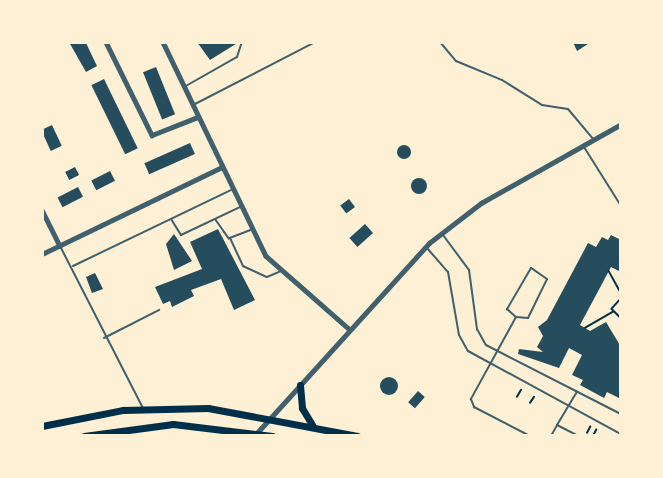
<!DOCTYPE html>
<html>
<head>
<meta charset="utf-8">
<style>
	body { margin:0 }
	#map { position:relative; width:663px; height:478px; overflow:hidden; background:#fdf0d5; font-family:Figtree,sans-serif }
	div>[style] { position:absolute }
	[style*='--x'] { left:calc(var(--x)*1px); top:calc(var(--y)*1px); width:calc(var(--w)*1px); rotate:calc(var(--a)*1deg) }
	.building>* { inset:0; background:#264d5e; transform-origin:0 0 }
	.round { border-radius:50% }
	.path>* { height:1.5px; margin:-0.75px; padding:0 0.75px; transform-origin:0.75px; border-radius:0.75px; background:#003049 }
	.service>* { height:2px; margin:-1px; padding:0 1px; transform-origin:1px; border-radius:1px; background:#3f606c }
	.minor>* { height:4.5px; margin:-2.25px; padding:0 2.25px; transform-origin:2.25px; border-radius:2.25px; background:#3f606c }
	.tertiary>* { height:5px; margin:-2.5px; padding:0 2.5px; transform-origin:2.5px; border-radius:2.5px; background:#3f606c }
	.primary>* { height:7px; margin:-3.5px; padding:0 3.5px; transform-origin:3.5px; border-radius:3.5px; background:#003049 }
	span { translate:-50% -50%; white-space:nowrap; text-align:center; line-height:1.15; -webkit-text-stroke:5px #fdf0d5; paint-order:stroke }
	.frame { position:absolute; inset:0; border:44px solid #fdf0d5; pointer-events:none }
</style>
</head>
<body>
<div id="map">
	<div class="building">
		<i style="clip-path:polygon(69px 42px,86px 43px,97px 66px,86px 72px)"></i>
		<i style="clip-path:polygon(197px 42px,239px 42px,210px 60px)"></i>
		<i style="clip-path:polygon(573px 42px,591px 42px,577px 51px)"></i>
		<i style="left:156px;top:67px;width:51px;height:14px;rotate:68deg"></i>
		<i style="left:104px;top:79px;width:77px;height:14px;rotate:64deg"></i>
		<i style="left:52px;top:125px;width:23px;height:12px;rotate:65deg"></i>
		<i style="left:190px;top:143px;width:12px;height:50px;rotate:66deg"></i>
		<i class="round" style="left:397px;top:145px;width:14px;height:14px"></i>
		<i style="left:75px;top:167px;width:9px;height:11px;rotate:63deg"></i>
		<i style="left:110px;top:171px;width:11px;height:21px;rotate:63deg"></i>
		<i class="round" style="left:411px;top:178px;width:16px;height:16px"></i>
		<i style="left:78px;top:187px;width:11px;height:23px;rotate:63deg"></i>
		<i style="left:349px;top:199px;width:10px;height:11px;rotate:53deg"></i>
		<i style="left:365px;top:224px;width:12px;height:21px;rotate:48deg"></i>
		<i style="clip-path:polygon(218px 229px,255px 300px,234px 310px,221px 279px,191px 290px,194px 296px,172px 307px,170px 301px,163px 304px,155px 287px,202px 269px,190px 242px)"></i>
		<i style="clip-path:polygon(174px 234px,192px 261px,174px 270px,166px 244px)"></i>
		<i style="clip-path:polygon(611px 235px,621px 240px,621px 272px,611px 267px,580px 325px,590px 331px,606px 322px,621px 347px,621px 399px,607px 392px,604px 398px,580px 385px,583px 380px,572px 375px,582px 355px,569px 348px,559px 368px,518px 354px,519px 349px,543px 352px,537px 347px,543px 336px,538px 327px,547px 320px,588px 243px,596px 247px,602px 237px,608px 240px)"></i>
		<i style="clip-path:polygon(95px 273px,103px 289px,92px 293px,86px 277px)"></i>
		<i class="round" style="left:380px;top:377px;width:18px;height:18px"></i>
		<i style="left:418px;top:391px;width:9px;height:15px;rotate:41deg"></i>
	</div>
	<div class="path">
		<i style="--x:609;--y:271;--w:25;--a:61"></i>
		<i style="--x:621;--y:299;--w:13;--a:132"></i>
		<i style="--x:612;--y:309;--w:13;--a:45"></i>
		<i style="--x:585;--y:328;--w:32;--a:-30"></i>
		<i style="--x:517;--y:397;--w:8;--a:-60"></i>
		<i style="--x:530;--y:403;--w:7;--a:-56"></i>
		<i style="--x:587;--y:433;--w:7;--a:-63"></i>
		<i style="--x:593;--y:436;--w:7;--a:-63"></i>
	</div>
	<div class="service">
		<i style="--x:440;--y:42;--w:25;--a:50"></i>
		<i style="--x:456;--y:61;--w:50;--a:22.4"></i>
		<i style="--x:502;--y:80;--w:47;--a:32"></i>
		<i style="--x:542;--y:105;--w:26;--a:9"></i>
		<i style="--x:568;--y:109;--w:39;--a:50"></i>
		<i style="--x:184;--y:87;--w:61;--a:-29.5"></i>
		<i style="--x:237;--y:57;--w:16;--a:-72"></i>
		<i style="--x:195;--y:104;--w:135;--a:-27.3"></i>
		<i style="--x:584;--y:147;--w:70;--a:57.9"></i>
		<i style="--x:171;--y:219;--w:19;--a:58"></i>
		<i style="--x:181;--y:235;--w:68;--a:-25.4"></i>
		<i style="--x:215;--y:219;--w:24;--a:55"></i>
		<i style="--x:253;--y:229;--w:25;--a:159"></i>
		<i style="--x:230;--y:238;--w:31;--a:65"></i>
		<i style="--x:243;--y:266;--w:26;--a:25"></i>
		<i style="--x:267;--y:277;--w:15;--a:-23"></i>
		<i style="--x:443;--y:235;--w:44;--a:53.4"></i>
		<i style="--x:469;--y:270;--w:60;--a:82.3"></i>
		<i style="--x:477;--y:329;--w:18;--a:61"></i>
		<i style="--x:486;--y:345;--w:152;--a:27.1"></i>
		<i style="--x:60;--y:246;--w:182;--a:62.9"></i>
		<i style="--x:427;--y:248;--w:32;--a:49"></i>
		<i style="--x:448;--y:272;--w:64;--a:80.1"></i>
		<i style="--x:459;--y:335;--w:18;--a:61"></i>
		<i style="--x:468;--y:351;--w:174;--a:28.5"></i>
		<i style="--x:73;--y:266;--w:178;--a:-25.7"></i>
		<i style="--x:516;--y:317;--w:12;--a:5"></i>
		<i style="--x:528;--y:318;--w:43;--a:-64"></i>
		<i style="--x:547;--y:279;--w:19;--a:-145"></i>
		<i style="--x:531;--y:268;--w:48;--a:120.3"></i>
		<i style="--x:507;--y:309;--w:12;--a:42"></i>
		<i style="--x:516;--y:317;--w:94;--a:118.8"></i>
		<i style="--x:471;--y:399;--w:9;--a:69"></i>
		<i style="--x:474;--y:407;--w:63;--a:27.4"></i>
		<i style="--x:104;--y:338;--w:62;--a:-27"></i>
		<i style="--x:557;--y:425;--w:39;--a:-59"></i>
		<i style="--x:551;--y:436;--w:13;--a:-61"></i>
		<i style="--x:557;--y:425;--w:25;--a:27"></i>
	</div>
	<div class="minor">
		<i style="--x:106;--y:42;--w:104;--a:63.7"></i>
		<i style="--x:152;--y:135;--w:49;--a:-21.4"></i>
		<i style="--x:163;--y:42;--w:237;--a:64.3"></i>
		<i style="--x:266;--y:256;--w:109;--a:41.3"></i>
		<i style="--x:42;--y:210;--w:40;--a:63.4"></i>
		<i style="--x:42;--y:254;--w:200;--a:-25.8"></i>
	</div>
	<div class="tertiary">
		<i style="--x:254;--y:436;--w:261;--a:-47.8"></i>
		<i style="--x:429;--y:243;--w:66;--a:-37.6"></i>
		<i style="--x:481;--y:203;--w:161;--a:-29.4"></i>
	</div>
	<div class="primary">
		<i style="--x:300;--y:385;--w:23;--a:85"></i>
		<i style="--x:302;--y:408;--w:21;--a:59"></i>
		<i style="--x:42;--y:426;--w:83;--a:-11.2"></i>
		<i style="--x:123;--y:410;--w:85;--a:-1.3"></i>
		<i style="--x:208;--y:408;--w:152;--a:10.6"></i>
		<i style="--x:84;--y:436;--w:90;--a:-7.7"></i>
		<i style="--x:173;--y:424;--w:100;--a:6.9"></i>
	</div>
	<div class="frame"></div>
</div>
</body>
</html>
